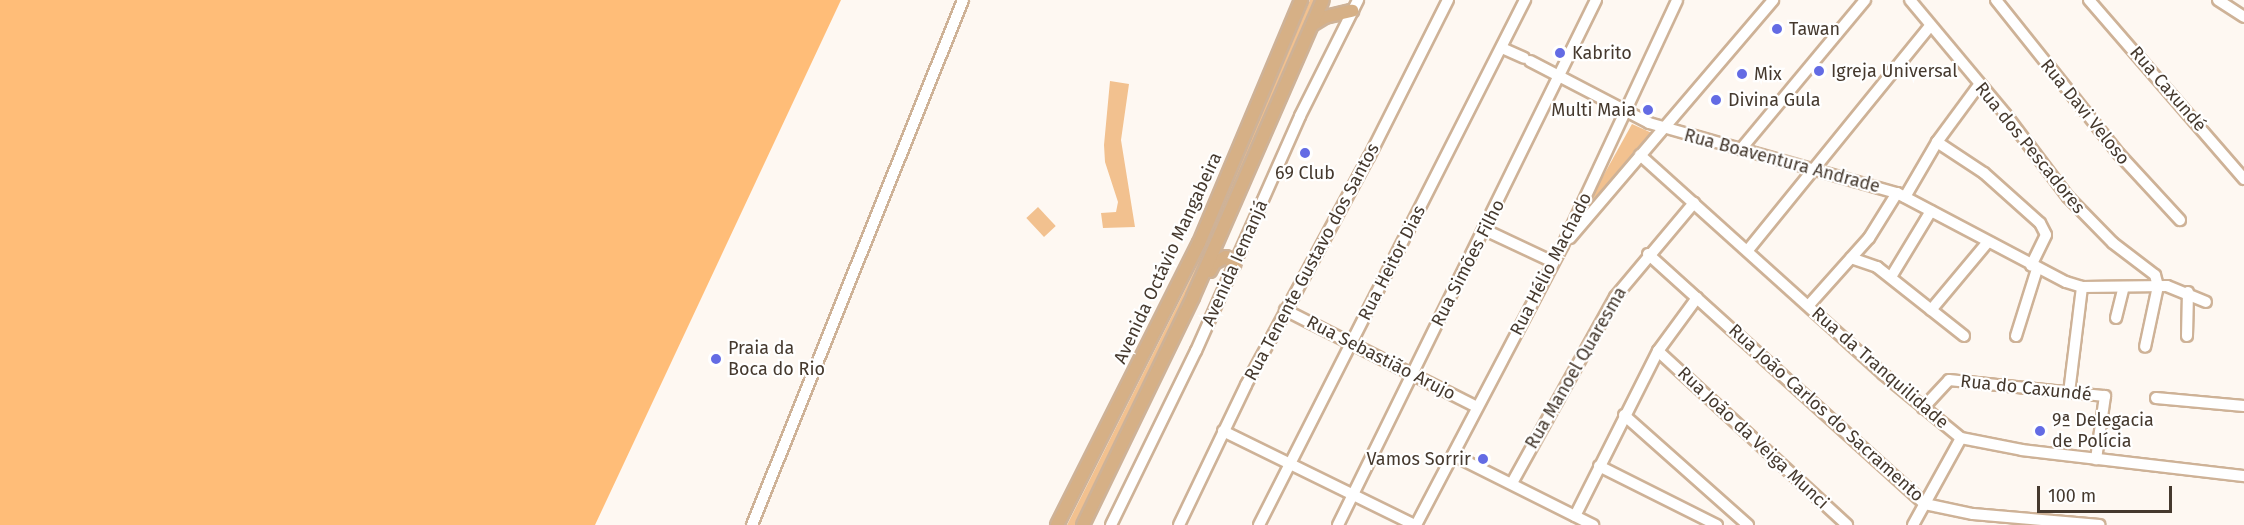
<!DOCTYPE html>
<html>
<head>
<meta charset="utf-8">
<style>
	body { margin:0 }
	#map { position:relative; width:2244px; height:525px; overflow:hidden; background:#fef8f2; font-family:"Fira Sans",sans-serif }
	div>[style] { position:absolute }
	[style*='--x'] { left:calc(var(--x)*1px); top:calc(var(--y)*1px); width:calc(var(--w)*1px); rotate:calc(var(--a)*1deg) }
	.green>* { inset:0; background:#f2c18f; transform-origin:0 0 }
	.water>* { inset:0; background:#ffbd78 }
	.roads { filter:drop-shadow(2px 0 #ceb297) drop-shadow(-2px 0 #ceb297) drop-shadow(0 2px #ceb297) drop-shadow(0 -2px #ceb297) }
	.minor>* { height:10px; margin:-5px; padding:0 5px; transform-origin:5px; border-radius:5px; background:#fff }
	.major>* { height:12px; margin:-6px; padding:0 6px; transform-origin:6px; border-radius:6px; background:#d6b086 }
	.dots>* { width:16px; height:16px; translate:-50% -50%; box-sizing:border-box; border:3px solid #fff; border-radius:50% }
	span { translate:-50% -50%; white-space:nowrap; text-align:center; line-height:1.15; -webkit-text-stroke:4.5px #fff; paint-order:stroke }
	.poi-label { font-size:18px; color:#45392e }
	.left { translate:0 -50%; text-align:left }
	.right { translate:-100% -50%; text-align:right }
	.street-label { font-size:18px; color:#45392e }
	.scale { position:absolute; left:2037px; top:486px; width:135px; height:27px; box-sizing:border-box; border:3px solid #45392e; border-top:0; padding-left:8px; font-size:18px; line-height:21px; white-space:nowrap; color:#45392e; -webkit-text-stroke:4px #fff; paint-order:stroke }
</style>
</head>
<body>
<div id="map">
	<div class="green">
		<i style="clip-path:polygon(1310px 0,1315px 0,1199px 274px,1079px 520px,1076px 525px,1067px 525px,1194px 272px)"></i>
		<i style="clip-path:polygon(1110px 81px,1129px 84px,1121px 140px,1135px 227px,1103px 228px,1101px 213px,1116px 212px,1118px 202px,1105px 162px,1104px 145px)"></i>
		<i style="clip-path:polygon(1632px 124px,1652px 133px,1585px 218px,1581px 216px)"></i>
		<i style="left:1038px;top:207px;width:26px;height:16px;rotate:47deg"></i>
	</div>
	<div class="water">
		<i style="clip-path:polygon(0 0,841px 0,595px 525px,0 525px)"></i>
	</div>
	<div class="roads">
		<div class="minor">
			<i style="--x:1910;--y:0;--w:150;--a:50.1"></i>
			<i style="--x:2006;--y:115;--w:103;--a:52.9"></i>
			<i style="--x:2068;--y:197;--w:64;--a:45.6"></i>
			<i style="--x:2113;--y:243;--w:53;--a:37.3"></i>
			<i style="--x:2155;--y:275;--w:11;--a:75"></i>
			<i style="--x:2158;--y:286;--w:62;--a:102"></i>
			<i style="--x:1996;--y:0;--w:197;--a:51.4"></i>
			<i style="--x:2119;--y:154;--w:90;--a:47.3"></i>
			<i style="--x:2089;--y:0;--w:237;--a:49.1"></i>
			<i style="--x:2218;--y:0;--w:31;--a:33"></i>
			<i style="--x:1502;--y:48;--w:24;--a:24"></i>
			<i style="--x:1530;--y:61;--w:134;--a:27.5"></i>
			<i style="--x:1649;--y:123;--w:258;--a:15.8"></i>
			<i style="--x:1897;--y:193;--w:191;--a:27.8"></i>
			<i style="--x:2066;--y:282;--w:17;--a:17"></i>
			<i style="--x:2082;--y:287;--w:85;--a:-0.7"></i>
			<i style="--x:2167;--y:286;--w:42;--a:22.3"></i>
			<i style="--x:1937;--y:142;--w:56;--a:33.4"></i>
			<i style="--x:1984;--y:173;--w:75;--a:41.8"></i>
			<i style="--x:2040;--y:223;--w:13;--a:63"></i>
			<i style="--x:2046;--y:235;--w:34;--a:116"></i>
			<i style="--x:1741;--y:149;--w:194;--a:-50.2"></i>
			<i style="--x:1640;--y:155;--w:327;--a:42"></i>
			<i style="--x:1883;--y:374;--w:101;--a:39.4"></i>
			<i style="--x:1961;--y:438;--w:62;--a:11.1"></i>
			<i style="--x:2022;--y:450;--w:224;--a:6.7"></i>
			<i style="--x:1905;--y:197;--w:64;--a:-59.8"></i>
			<i style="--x:1937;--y:142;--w:71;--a:-53.6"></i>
			<i style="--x:1485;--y:230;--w:75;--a:25.2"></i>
			<i style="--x:1570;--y:238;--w:313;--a:-49.5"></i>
			<i style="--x:1748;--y:250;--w:289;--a:-50.9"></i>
			<i style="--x:1648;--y:254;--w:373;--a:42.1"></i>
			<i style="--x:1925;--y:504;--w:49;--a:11.8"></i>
			<i style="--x:1973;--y:514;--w:127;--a:5"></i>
			<i style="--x:1851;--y:258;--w:28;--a:19"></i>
			<i style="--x:1877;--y:267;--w:111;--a:38.4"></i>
			<i style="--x:1891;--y:277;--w:77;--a:-58.8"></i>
			<i style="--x:1809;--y:305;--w:90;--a:-48.2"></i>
			<i style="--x:1869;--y:238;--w:53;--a:-58.1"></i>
			<i style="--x:1285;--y:310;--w:215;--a:26.8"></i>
			<i style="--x:1931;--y:310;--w:87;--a:-50.1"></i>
			<i style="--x:2116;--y:318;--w:32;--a:-76"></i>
			<i style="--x:2016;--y:336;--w:70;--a:-72.6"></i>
			<i style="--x:2187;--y:336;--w:44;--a:-88.7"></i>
			<i style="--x:1658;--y:351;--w:257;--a:42.6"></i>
			<i style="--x:2069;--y:393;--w:107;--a:-83"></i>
			<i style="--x:2156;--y:398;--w:88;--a:5.2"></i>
			<i style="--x:1923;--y:408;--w:38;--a:-47"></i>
			<i style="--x:1949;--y:380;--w:157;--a:5.9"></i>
			<i style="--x:2105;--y:396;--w:64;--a:98.1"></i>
			<i style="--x:1624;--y:415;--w:166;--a:41.6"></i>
			<i style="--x:1223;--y:431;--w:214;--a:26.1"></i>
			<i style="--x:1453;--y:455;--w:157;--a:26.6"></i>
			<i style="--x:1599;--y:466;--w:132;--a:26.6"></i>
			<i style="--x:1512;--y:483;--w:213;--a:-61"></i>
			<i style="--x:1615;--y:297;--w:123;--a:-50"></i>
			<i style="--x:1575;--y:516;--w:185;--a:-63.3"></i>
			<i style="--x:1658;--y:351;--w:66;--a:-53.7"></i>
			<i style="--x:752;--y:525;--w:566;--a:-68.1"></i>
			<i style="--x:1111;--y:525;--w:194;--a:-64"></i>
			<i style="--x:1196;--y:351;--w:257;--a:-66.1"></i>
			<i style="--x:1300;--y:116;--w:130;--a:-63.4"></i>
			<i style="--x:1179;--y:525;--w:155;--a:-64.4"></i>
			<i style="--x:1246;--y:385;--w:259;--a:-61.7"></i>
			<i style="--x:1369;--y:157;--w:176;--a:-63.3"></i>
			<i style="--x:1259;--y:525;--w:589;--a:-63.13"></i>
			<i style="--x:1338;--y:525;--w:585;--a:-63.83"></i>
			<i style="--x:1416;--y:525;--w:316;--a:-62.3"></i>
			<i style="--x:1563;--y:245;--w:270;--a:-65"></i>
			<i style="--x:1913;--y:525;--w:99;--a:-61.1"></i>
		</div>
		<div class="major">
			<i style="--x:1312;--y:25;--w:15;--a:-32"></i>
			<i style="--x:1325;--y:17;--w:28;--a:-13"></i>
			<i style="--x:1210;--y:271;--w:9;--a:-63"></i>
			<i style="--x:1214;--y:263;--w:13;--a:-27"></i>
			<i style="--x:1226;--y:257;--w:11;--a:38"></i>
			<i style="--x:1057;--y:525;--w:316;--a:-63.3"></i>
			<i style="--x:1199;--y:243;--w:264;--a:-67.2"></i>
			<i style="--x:1083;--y:525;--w:253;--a:-64.2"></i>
			<i style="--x:1193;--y:297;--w:324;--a:-66.4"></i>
		</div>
	</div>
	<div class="dots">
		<i style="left:1777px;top:29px;background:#636be4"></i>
		<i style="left:1560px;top:53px;background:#636be4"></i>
		<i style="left:1819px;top:71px;background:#636be4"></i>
		<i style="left:1742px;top:74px;background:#636be4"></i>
		<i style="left:1716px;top:100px;background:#636be4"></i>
		<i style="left:1648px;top:110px;background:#636be4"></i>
		<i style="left:1305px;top:153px;background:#636be4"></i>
		<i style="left:716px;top:359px;background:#636be4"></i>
		<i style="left:2040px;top:431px;background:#636be4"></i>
		<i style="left:1483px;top:459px;background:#636be4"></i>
	</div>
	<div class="poi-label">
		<span class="left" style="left:1789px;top:29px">Tawan</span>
		<span class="left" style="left:1572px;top:53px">Kabrito</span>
		<span class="left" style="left:1831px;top:71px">Igreja Universal</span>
		<span class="left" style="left:1754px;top:74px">Mix</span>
		<span class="left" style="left:1728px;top:100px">Divina Gula</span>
		<span class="right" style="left:1636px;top:110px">Multi Maia</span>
		<span style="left:1305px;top:173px">69 Club</span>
		<span class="left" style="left:728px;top:359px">Praia da<br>Boca do Rio</span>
		<span class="left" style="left:2052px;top:431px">9ª Delegacia<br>de Polícia</span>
		<span class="right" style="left:1471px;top:459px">Vamos Sorrir</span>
	</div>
	<div class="street-label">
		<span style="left:2168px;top:89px;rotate:49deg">Rua Caxundé</span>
		<span style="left:2085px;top:112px;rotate:51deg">Rua Davi Veloso</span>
		<span style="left:2030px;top:148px;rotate:51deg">Rua dos Pescadores</span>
		<span style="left:1782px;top:161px;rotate:15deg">Rua Boaventura Andrade</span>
		<span style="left:1168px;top:258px;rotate:-65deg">Avenida Octávio Mangabeira</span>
		<span style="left:1312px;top:262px;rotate:-62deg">Rua Tenente Gustavo dos Santos</span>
		<span style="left:1235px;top:263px;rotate:-66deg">Avenida Iemanjá</span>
		<span style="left:1392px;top:263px;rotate:-63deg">Rua Heitor Dias</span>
		<span style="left:1468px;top:263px;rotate:-63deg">Rua Simões Filho</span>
		<span style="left:1551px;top:264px;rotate:-63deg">Rua Hélio Machado</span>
		<span style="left:1381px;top:358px;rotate:27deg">Rua Sebastião Arujo</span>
		<span style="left:1576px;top:368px;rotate:-60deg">Rua Manoel Quaresma</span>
		<span style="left:1880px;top:368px;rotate:41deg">Rua da Tranquilidade</span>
		<span style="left:2026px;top:388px;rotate:6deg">Rua do Caxundé</span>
		<span style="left:1826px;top:413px;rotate:42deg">Rua João Carlos do Sacramento</span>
		<span style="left:1753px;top:438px;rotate:43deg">Rua João da Veiga Munci</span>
	</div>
	<div class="scale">100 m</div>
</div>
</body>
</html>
